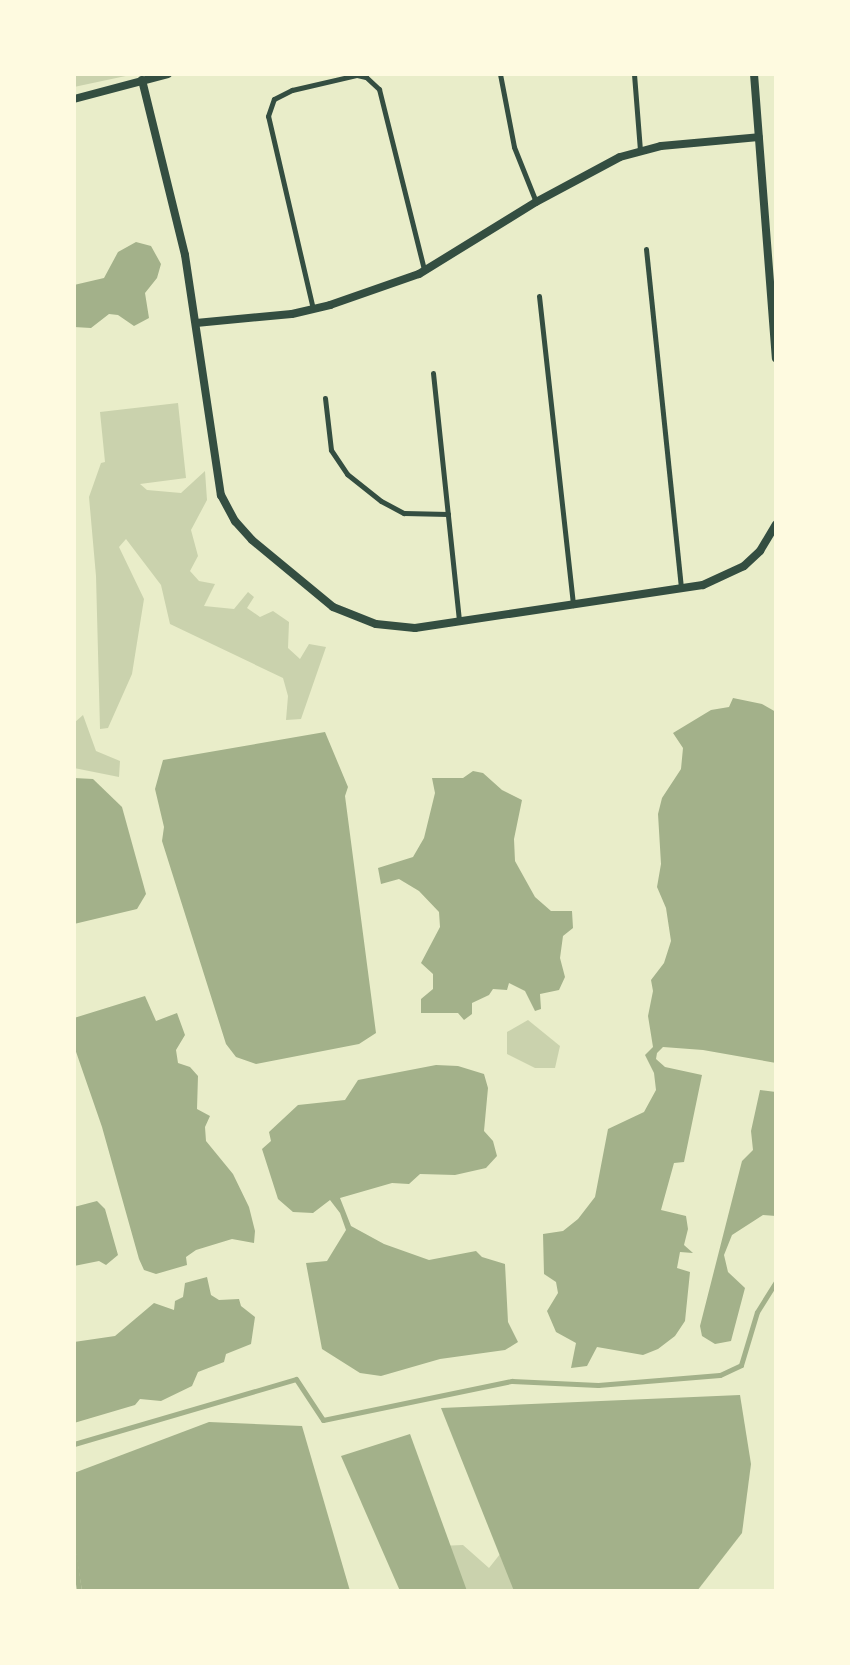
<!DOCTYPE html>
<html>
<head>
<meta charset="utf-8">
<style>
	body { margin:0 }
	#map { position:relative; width:850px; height:1665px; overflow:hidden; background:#e9edc9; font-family:"Sofia Sans Condensed",sans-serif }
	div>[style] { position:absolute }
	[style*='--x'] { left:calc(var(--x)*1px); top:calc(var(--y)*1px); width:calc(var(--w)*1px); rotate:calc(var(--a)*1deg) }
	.green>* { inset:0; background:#cad2ad }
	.water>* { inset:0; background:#a3b18a }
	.stream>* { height:5px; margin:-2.5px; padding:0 2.5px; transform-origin:2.5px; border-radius:2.5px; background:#a3b18a }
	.service>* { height:5px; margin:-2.5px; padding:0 2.5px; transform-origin:2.5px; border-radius:2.5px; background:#344e41 }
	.minor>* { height:8px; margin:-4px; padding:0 4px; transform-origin:4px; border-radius:4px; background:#344e41 }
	span { translate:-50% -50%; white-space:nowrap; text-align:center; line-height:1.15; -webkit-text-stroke:6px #fefae0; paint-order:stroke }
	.frame { position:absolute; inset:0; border:76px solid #fefae0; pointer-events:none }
</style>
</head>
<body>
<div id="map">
	<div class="green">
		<i style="clip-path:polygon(74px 74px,135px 74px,74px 87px)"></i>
		<i style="clip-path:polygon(178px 403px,186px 478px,140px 484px,147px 490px,181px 493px,205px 471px,207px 500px,191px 530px,198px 556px,190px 571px,199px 581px,215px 584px,204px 606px,234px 609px,248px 592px,254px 597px,247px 608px,260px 617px,273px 611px,289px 622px,288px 648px,300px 659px,309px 644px,326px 647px,301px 719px,286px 720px,288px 696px,283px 678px,170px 624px,161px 585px,126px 539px,119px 547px,144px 599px,132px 674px,108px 728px,100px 729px,96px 576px,89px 497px,101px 463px,105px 462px,100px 412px)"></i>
		<i style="clip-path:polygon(83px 715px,96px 751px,120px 761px,119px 777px,74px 768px,74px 723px)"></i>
		<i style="clip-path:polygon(528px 1020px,560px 1046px,555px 1068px,535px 1068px,507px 1054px,507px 1032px)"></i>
		<i style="clip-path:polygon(512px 1539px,539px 1591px,458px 1591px,416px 1547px,463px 1545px,489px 1568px)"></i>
	</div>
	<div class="water">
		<i style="clip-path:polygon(136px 242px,151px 246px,161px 264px,157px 278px,145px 293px,149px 318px,134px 326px,118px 315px,109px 314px,91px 328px,74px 327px,74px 285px,104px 278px,118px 252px)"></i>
		<i style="clip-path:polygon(733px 698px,762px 704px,776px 712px,776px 1063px,703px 1050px,663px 1047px,657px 1053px,656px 1059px,665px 1067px,702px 1075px,684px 1162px,674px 1163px,661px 1210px,686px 1216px,688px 1229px,684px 1245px,693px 1253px,680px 1252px,677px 1268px,690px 1272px,685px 1321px,675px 1336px,658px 1349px,643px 1355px,597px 1347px,587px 1366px,571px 1368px,576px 1343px,556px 1332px,547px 1311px,558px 1293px,556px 1282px,544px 1274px,543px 1234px,563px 1231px,578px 1219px,595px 1197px,608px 1129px,644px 1112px,656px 1090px,654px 1073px,645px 1055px,653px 1047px,648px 1016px,653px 991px,651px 980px,664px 963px,671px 941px,666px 908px,657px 887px,661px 864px,658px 814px,662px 798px,681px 769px,683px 748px,673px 733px,711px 710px,729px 707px)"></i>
		<i style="clip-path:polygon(325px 732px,348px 787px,345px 796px,376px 1033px,359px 1044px,256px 1064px,236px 1057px,226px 1044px,162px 841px,164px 827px,155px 789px,163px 760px)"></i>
		<i style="clip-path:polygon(473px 771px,483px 773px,502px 790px,522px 800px,514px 839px,515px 861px,535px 897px,551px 911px,572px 911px,573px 928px,563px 936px,560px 958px,565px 977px,559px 990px,540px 994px,541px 1009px,535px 1011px,525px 991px,509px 983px,507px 990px,493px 989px,489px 995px,472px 1003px,472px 1014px,464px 1020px,458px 1013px,421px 1013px,421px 999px,433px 989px,433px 974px,421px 963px,440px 927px,439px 912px,419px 891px,399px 879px,381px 884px,378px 868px,413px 857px,424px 838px,435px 793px,432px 778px,463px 778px)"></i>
		<i style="clip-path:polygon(74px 778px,93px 779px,122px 807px,146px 894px,137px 909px,74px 924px)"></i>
		<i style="clip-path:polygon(145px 996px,156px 1021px,177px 1013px,185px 1035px,176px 1050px,178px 1063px,190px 1067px,198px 1076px,197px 1109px,210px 1116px,205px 1127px,206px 1141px,233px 1174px,249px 1207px,255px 1231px,254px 1243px,232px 1239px,196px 1250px,186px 1257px,187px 1265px,156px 1274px,144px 1270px,139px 1259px,102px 1127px,74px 1046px,74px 1018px)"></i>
		<i style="clip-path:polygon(436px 1065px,458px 1066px,484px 1074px,488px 1088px,484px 1131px,493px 1141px,497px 1156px,486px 1168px,455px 1175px,420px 1174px,409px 1184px,392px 1183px,340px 1198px,351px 1226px,384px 1244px,429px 1260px,476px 1251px,482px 1257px,505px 1264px,508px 1322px,518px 1342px,505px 1350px,440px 1359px,381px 1376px,360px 1373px,322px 1349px,306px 1263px,327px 1261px,346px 1230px,340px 1213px,330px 1200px,313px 1213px,293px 1212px,278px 1199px,262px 1149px,271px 1141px,269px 1132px,298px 1105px,345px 1100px,358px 1080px)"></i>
		<i style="clip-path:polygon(760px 1090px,776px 1092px,776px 1216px,763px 1215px,732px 1235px,724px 1255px,728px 1272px,745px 1288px,731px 1341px,715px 1344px,702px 1336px,700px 1326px,742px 1161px,753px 1150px,751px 1131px)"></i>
		<i style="clip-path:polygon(97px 1201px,105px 1209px,118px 1255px,106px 1265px,99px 1261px,74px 1266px,74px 1207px)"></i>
		<i style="clip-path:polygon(207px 1277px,211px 1295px,219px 1300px,239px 1299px,241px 1306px,255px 1317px,251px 1344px,226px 1354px,224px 1362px,198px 1372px,192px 1386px,161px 1401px,140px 1399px,135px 1405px,74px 1423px,74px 1342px,115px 1336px,154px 1303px,174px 1310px,175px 1301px,183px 1297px,185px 1283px)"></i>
		<i style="clip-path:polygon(740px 1395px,751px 1464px,742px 1533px,697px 1591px,514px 1591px,441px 1408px)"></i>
		<i style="clip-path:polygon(209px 1422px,302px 1426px,350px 1591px,82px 1591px,74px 1541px,74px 1473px)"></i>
		<i style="clip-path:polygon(410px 1434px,467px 1591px,400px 1591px,341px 1456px)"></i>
	</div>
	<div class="stream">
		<i style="--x:74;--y:1444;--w:231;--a:-16.3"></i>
		<i style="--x:296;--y:1379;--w:49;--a:56.6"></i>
		<i style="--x:323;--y:1420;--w:193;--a:-11.7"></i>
		<i style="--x:512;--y:1381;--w:86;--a:2.7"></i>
		<i style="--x:598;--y:1385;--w:122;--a:-4.7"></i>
		<i style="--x:720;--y:1375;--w:23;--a:-25"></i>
		<i style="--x:741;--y:1365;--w:55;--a:-73.2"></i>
		<i style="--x:757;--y:1312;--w:36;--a:-58"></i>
		<i style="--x:74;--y:1555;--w:36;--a:82"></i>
	</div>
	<div class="service">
		<i style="--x:500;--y:74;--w:74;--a:79.1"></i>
		<i style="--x:514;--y:147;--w:59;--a:68.2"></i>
		<i style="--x:634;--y:74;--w:76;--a:85.5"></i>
		<i style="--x:646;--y:249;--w:340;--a:84.1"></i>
		<i style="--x:539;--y:296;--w:311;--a:83.7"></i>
		<i style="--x:313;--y:309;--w:198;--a:-103.1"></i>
		<i style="--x:268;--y:116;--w:18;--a:-71"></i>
		<i style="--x:274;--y:99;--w:20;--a:-27"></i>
		<i style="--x:292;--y:90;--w:67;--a:-13"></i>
		<i style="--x:357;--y:75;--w:9;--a:13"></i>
		<i style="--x:366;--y:77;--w:18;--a:43"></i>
		<i style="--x:379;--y:89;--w:187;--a:76"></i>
		<i style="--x:433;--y:373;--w:250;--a:84"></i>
		<i style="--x:325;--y:398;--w:52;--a:83.4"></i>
		<i style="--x:331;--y:450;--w:29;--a:56"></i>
		<i style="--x:347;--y:474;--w:43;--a:38.5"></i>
		<i style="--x:381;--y:501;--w:26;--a:28"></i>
		<i style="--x:404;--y:513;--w:44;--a:1.3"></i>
	</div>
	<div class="minor">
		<i style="--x:754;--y:74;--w:285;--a:85.6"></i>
		<i style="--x:142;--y:80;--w:180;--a:76.2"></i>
		<i style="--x:185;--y:255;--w:243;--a:81.5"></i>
		<i style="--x:221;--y:495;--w:30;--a:62"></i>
		<i style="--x:235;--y:521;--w:25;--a:48"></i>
		<i style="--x:252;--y:540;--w:105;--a:39.6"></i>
		<i style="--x:333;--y:607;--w:46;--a:21.6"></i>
		<i style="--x:376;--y:624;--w:39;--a:6"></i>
		<i style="--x:415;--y:628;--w:291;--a:-8.5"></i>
		<i style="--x:703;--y:585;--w:45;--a:-24.9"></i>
		<i style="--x:744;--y:566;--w:22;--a:-43"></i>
		<i style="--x:760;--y:551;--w:31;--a:-59"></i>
		<i style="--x:74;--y:99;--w:97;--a:-14.9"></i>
		<i style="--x:196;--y:323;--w:96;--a:-5.4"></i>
		<i style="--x:292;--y:314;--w:39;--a:-13"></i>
		<i style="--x:330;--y:305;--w:94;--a:-19.2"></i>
		<i style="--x:419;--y:274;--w:137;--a:-31.6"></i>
		<i style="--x:536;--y:202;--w:95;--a:-28.2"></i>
		<i style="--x:620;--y:157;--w:42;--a:-15"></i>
		<i style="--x:661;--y:146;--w:98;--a:-5.2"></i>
	</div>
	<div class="frame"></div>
</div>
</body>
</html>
